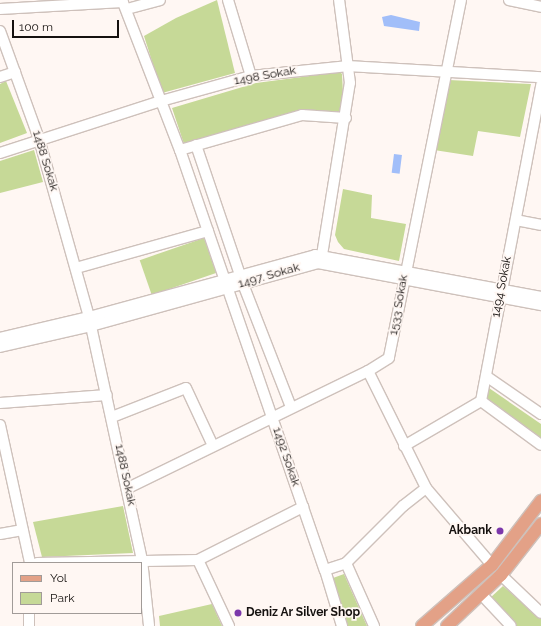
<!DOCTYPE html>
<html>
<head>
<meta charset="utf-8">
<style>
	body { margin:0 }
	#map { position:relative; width:541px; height:626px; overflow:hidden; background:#fff7f3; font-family:Raleway,sans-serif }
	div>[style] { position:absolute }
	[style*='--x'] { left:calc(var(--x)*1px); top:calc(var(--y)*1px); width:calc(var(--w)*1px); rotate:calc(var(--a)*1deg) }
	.green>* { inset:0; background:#c6d997; transform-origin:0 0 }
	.water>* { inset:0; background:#a1bef9; transform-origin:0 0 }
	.roads { filter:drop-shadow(1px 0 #cec1bb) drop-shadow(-1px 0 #cec1bb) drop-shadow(0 1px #cec1bb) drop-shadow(0 -1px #cec1bb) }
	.minor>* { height:10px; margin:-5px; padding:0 5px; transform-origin:5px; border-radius:5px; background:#fff }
	.major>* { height:12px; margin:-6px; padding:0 6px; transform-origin:6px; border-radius:6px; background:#e3a187 }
	.dots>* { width:11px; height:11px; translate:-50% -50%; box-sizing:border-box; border:2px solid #fff7f3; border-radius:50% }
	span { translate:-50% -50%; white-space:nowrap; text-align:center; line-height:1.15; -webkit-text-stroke:3.5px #fff7f3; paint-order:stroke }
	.street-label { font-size:12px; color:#15110f }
	.poi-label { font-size:12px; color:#15110f; font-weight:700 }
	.right { translate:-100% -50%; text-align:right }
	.left { translate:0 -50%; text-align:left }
	.legend { position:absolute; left:12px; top:562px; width:130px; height:52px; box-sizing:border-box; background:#fff7f3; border:1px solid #a19b98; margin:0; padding:5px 7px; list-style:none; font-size:12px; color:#15110f }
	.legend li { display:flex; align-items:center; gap:8px; height:20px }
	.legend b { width:20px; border:1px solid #a19b98 }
	.scale { position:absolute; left:12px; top:20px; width:107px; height:18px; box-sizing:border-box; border:2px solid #15110f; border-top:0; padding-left:5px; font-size:12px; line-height:14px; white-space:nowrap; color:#15110f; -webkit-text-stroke:3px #fff7f3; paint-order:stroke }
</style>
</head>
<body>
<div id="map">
	<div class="green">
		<i style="clip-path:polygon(217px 0,235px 73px,162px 93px,144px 36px,176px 18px)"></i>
		<i style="clip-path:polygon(340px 72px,342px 74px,343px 93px,340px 110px,337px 113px,310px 110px,288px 114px,184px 144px,172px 108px,256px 83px)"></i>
		<i style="clip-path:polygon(449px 80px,531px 84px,520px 137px,478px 131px,473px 156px,434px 150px)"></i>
		<i style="clip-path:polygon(6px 81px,27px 133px,0 143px,0 84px)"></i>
		<i style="clip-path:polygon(34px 150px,43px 182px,0 193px,0 161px)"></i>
		<i style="clip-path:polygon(343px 189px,372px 195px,371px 218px,406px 224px,399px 261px,344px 249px,338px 242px,335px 235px)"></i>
		<i style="left:204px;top:238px;width:37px;height:68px;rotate:71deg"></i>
		<i style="clip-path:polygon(489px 388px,541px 424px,541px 441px,485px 400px)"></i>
		<i style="clip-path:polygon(123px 506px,133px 553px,42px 557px,33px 522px)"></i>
		<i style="clip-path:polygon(344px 574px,367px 626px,348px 626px,333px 578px)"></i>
		<i style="clip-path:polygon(503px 586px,541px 619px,541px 626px,515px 626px,490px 598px)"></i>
		<i style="clip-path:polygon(212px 604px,222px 626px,160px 626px,159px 616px)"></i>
	</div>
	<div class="water">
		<i style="clip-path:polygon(391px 15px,420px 22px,419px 31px,384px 26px,382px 17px)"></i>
		<i style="left:394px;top:154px;width:8px;height:19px;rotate:7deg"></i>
	</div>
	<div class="roads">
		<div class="minor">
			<i style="--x:122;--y:0;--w:161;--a:68.9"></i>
			<i style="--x:180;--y:150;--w:444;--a:71"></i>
			<i style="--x:325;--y:570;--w:59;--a:73.1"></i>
			<i style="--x:228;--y:0;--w:79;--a:73.2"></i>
			<i style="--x:461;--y:0;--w:365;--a:101.4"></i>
			<i style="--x:389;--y:358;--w:25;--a:148"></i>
			<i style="--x:368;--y:371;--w:131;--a:63.6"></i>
			<i style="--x:426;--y:488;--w:101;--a:49.4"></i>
			<i style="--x:509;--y:0;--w:33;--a:12"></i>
			<i style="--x:0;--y:9;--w:123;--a:-3.3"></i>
			<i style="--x:127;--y:9;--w:34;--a:-15"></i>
			<i style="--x:0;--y:31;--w:115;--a:70.1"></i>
			<i style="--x:39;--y:139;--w:185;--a:74.3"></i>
			<i style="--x:89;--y:317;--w:249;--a:77.7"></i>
			<i style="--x:142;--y:560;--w:66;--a:83.9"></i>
			<i style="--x:0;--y:77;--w:16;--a:-18"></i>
			<i style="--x:196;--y:145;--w:147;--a:71.3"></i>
			<i style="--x:243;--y:284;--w:132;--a:68.7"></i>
			<i style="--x:180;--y:150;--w:127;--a:-16"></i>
			<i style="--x:302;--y:115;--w:44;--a:3.9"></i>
			<i style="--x:0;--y:153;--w:169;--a:-17.9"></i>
			<i style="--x:161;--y:101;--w:93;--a:-15.5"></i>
			<i style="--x:251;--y:76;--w:98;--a:-5.9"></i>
			<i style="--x:348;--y:66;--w:193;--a:3.3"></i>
			<i style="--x:516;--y:220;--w:25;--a:11"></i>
			<i style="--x:322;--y:255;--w:174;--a:-80.8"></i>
			<i style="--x:350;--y:83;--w:84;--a:-97.5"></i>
			<i style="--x:76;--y:268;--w:137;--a:-15.7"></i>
			<i style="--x:0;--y:338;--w:91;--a:-13.3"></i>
			<i style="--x:89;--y:317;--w:234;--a:-15.3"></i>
			<i style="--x:315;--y:255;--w:230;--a:10.5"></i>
			<i style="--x:0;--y:347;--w:93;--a:-13"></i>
			<i style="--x:91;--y:326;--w:236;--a:-15.5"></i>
			<i style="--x:318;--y:263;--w:227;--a:10.7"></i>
			<i style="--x:486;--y:376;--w:67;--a:34.6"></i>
			<i style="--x:481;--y:401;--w:74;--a:36.3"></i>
			<i style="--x:0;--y:403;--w:107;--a:-4.3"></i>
			<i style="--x:112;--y:417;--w:79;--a:-21.4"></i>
			<i style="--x:186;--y:388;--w:64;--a:65"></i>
			<i style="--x:0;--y:425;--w:141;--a:77.7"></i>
			<i style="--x:404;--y:446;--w:89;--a:-30.3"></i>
			<i style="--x:481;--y:401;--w:322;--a:-79.2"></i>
			<i style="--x:128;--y:488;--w:267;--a:-26"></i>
			<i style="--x:0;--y:534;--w:23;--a:-10"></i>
			<i style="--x:198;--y:560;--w:73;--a:64.8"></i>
			<i style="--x:37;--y:563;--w:161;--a:-1.1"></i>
			<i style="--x:198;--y:560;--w:118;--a:-26.8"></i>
			<i style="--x:346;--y:563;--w:69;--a:66"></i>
			<i style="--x:325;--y:570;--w:22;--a:-18"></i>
			<i style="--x:346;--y:563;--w:81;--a:-45"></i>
			<i style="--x:403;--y:506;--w:29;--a:-38"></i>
			<i style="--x:501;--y:575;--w:55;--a:43.5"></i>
			<i style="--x:482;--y:595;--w:42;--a:46.9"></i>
			<i style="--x:29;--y:626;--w:13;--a:-90"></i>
		</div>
		<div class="major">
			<i style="--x:422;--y:626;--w:93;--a:-41.1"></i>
			<i style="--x:492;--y:565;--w:81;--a:-52.6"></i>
			<i style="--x:447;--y:626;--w:74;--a:-43.4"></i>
			<i style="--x:501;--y:575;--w:65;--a:-51.9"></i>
		</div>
	</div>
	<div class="dots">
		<i style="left:500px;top:531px;background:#7c38ab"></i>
		<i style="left:238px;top:613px;background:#7c38ab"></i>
	</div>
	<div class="street-label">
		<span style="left:265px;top:76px;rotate:-10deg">1498 Sokak</span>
		<span style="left:45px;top:161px;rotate:73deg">1488 Sokak</span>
		<span style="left:269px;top:276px;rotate:-16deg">1497. Sokak</span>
		<span style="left:502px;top:287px;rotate:-79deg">1494 Sokak</span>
		<span style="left:399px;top:305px;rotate:-80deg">1533 Sokak</span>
		<span style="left:286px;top:457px;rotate:71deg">1492 Sokak</span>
		<span style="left:125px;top:475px;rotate:78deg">1488 Sokak</span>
	</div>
	<div class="poi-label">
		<span class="right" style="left:492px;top:531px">Akbank</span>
		<span class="left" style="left:246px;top:613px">Deniz Ar Silver Shop</span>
	</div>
	<ul class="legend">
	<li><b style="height:5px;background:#e3a187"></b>Yol</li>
	<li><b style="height:11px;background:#c6d997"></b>Park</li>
	</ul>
	<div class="scale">100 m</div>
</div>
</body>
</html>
